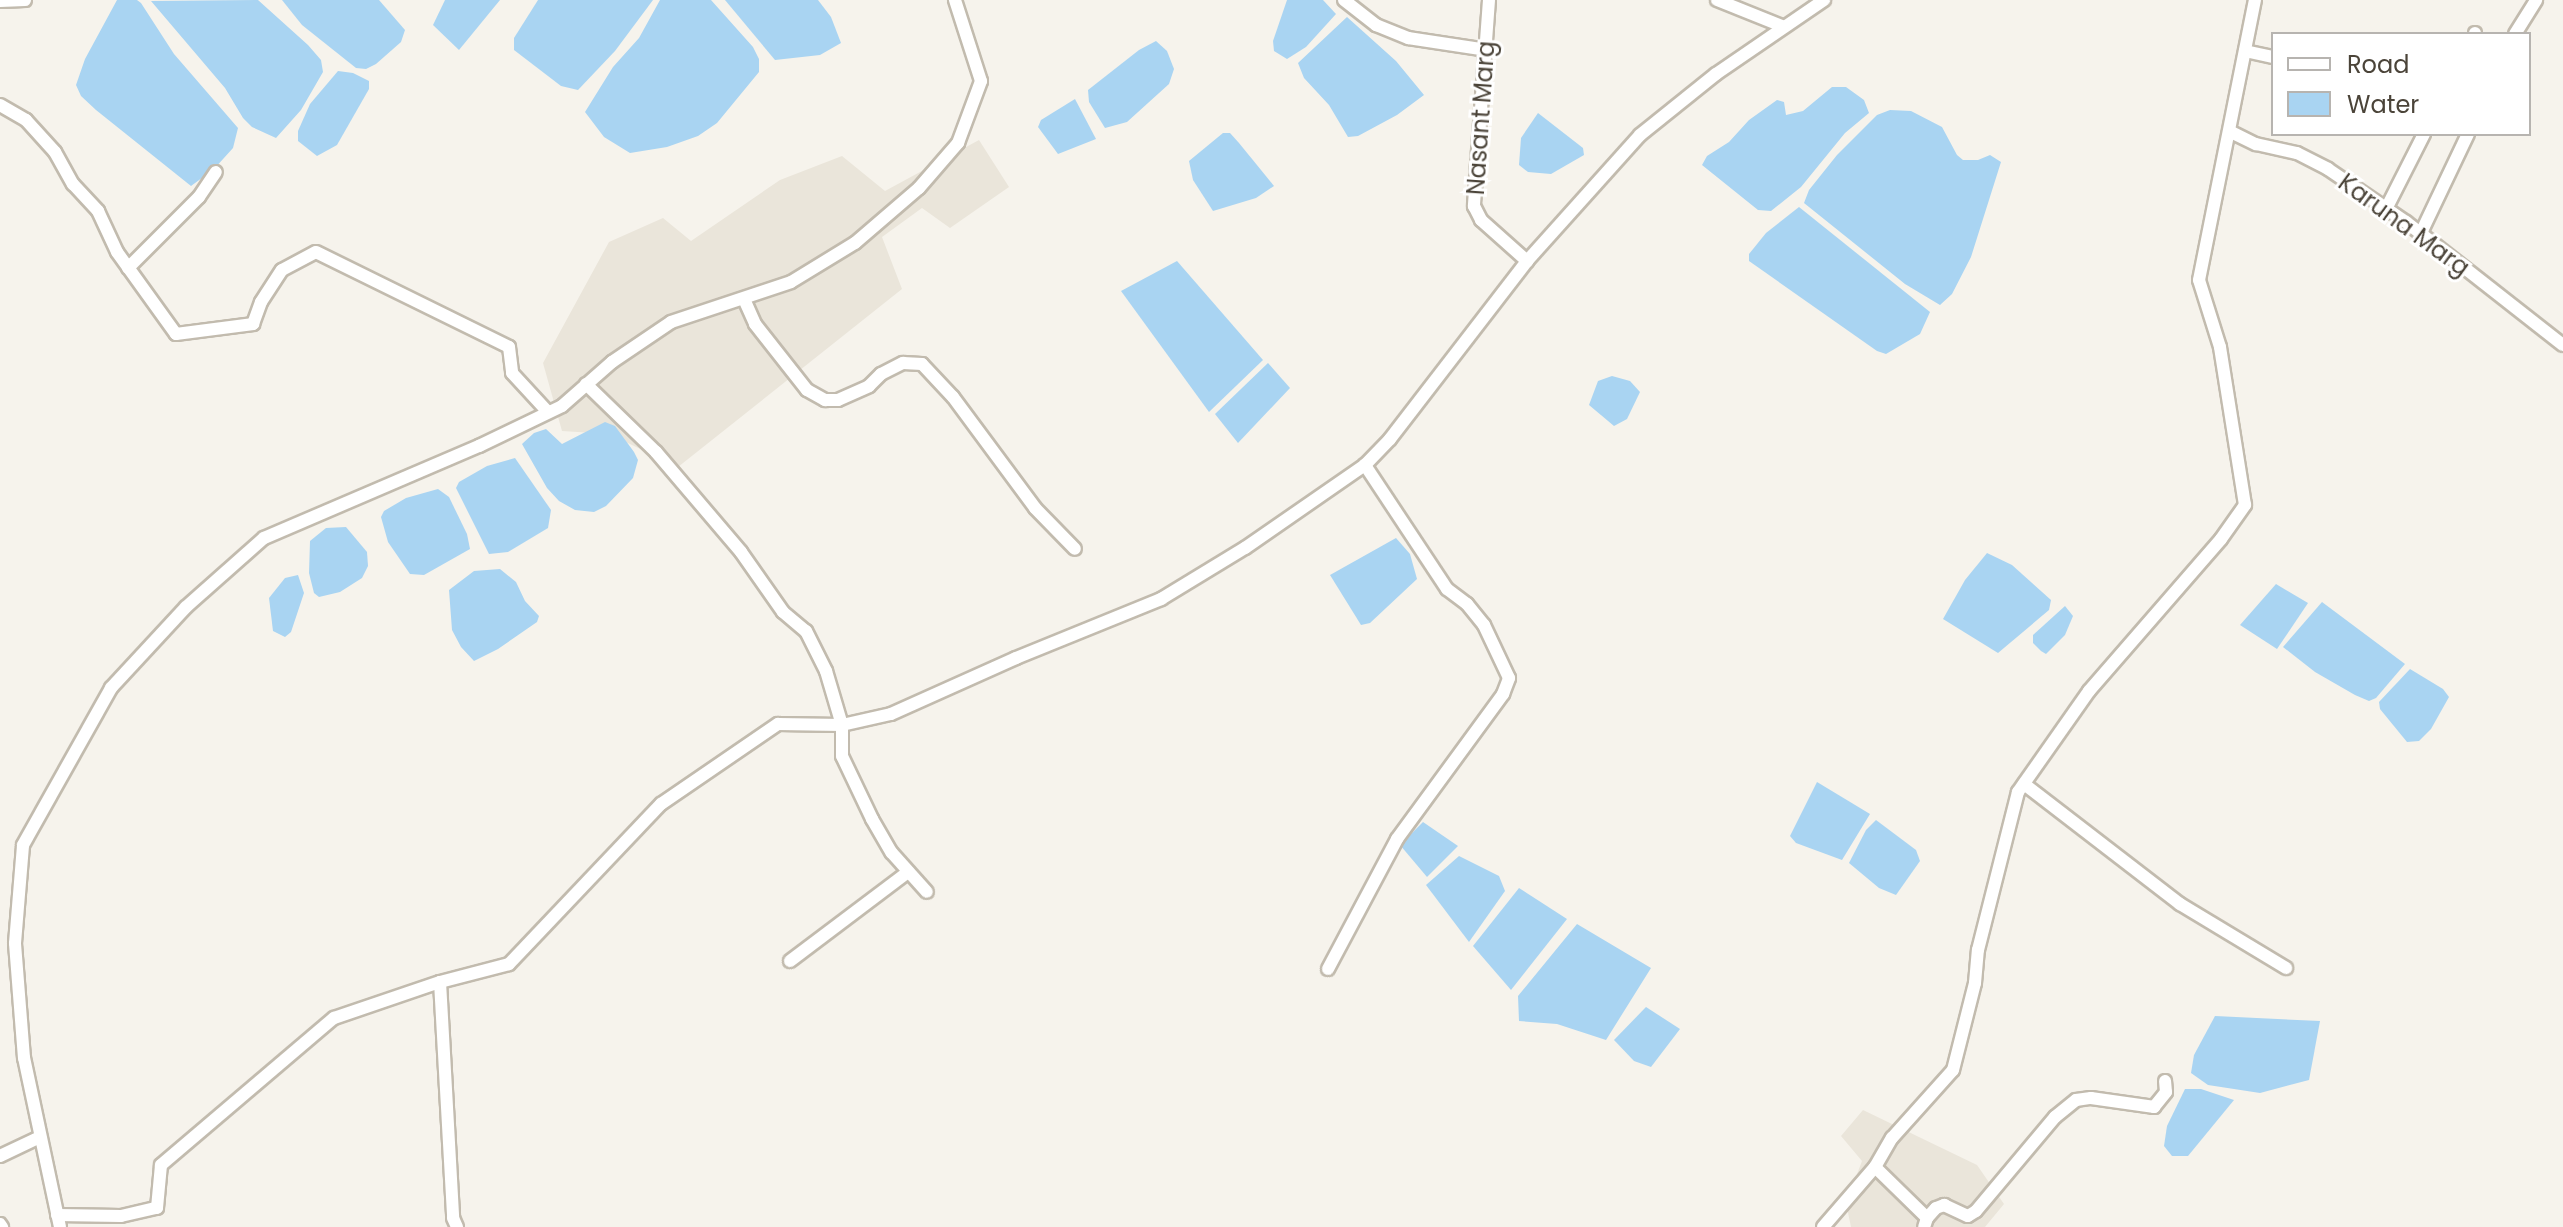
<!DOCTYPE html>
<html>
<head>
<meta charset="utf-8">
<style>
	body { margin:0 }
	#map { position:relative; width:2563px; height:1227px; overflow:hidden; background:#f6f3ec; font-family:Poppins,sans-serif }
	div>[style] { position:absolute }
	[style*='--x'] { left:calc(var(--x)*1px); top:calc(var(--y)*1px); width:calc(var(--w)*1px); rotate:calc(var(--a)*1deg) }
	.residential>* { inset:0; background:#eae5da }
	.water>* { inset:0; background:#a9d4f2 }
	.roads { filter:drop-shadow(2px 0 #c2bbae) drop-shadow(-2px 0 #c2bbae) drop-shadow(0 2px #c2bbae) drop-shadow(0 -2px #c2bbae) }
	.minor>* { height:12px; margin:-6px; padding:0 6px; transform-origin:6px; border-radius:6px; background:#fff }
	span { translate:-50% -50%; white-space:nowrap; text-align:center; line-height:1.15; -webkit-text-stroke:6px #fff; paint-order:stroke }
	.street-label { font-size:24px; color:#4b4439 }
	.legend { position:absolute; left:2271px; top:32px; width:260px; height:104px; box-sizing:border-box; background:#fff; border:2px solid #b7b4b0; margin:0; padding:10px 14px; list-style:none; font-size:24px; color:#4b4439 }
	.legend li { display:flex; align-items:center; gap:16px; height:40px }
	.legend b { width:40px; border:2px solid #b7b4b0 }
</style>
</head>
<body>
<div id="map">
	<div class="residential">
		<i style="clip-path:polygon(979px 140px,1009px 187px,950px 228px,922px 208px,882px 237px,902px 289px,678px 467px,609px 434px,562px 431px,543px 363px,609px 242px,663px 218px,691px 241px,780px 180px,842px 156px,885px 191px)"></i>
		<i style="clip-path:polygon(1863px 1110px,1977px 1165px,2004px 1204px,1985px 1227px,1851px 1227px,1846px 1203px,1862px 1161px,1841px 1136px)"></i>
	</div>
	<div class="water">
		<i style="clip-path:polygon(117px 0,137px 0,141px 3px,174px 54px,238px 128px,233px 148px,214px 169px,191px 186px,96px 110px,81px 96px,76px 85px,85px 59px)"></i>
		<i style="clip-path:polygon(258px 0,308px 45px,321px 60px,323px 72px,301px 110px,276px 138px,252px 127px,243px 118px,225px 88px,151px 1px)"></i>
		<i style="clip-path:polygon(282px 0,379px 0,405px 30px,401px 42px,376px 64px,366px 69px,356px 68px,302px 25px)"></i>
		<i style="clip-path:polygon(445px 0,500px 0,459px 50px,433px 25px)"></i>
		<i style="clip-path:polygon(538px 0,653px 0,615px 51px,578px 90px,561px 86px,514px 50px,514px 38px)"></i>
		<i style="clip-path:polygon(660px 0,711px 0,753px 47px,759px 59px,759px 72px,717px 123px,698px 136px,667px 147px,630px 153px,604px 137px,585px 112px,613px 67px,639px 38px)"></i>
		<i style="clip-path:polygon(725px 0,818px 0,831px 17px,841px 43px,820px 55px,775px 60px)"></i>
		<i style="clip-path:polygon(1287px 0,1323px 0,1336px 14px,1306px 47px,1287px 59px,1274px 51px,1273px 41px)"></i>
		<i style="clip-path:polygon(1347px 17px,1396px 61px,1424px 95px,1397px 115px,1358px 136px,1348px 137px,1329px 105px,1304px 78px,1298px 63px)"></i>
		<i style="clip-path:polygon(1156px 41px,1167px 51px,1174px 69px,1169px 84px,1127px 122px,1105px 128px,1089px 102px,1088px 90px,1139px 50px)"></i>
		<i style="clip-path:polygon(338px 71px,353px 73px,369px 81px,369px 89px,337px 145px,317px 156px,298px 141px,298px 131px,310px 104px)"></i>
		<i style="clip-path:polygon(1832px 87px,1846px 87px,1864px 100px,1869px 113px,1845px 133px,1801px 187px,1771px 211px,1758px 210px,1702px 165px,1707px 156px,1729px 142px,1749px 120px,1777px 100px,1784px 102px,1786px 115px,1803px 111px)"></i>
		<i style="clip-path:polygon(1075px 99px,1096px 139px,1058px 154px,1038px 127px,1041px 120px)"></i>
		<i style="clip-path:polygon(1890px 110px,1911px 111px,1942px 127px,1957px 155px,1963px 160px,1978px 160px,1990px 155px,2001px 162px,1971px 257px,1952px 294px,1940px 305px,1905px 284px,1804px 203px,1809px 190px,1837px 155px,1877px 115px)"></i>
		<i style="clip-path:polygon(1538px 113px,1583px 148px,1584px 155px,1551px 174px,1528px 172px,1519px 165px,1521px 138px)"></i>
		<i style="clip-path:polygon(1223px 133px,1230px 133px,1239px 143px,1274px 186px,1256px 198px,1213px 211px,1193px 180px,1189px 161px)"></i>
		<i style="clip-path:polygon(1799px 207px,1930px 312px,1920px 334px,1886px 354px,1877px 351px,1749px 261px,1749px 254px,1766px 233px)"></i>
		<i style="clip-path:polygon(1177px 261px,1263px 360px,1209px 412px,1121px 291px)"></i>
		<i style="clip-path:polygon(1268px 363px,1290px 388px,1238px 443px,1215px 414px)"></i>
		<i style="clip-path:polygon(1612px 376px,1630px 381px,1640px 392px,1627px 419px,1614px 426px,1589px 405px,1598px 381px)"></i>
		<i style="clip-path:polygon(605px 422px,615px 426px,634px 452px,638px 460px,633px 478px,606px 506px,594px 512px,575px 510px,559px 501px,547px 488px,522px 444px,534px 433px,546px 429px,562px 444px)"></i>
		<i style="clip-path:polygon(515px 458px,551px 510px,548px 528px,508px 552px,489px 554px,456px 488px,459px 482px,487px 466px)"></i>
		<i style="clip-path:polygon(438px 489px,449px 497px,467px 534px,470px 549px,424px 575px,410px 574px,388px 542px,381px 517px,384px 511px,406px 498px)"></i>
		<i style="clip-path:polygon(346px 527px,367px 552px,368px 566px,362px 578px,340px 592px,319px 597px,314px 593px,309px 573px,310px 541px,326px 528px)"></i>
		<i style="clip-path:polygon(1396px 538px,1410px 554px,1417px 579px,1370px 623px,1361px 625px,1330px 575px)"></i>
		<i style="clip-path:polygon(1987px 553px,2012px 565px,2051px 600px,2049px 610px,1998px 653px,1943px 619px,1965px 580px)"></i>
		<i style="clip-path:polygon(500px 569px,516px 582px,525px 601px,539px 616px,537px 622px,498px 649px,474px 661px,461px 647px,452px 630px,449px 590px,474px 571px)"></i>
		<i style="clip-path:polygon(298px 575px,304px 593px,291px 632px,285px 637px,273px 631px,269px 598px,285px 578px)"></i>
		<i style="clip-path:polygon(2276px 584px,2308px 603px,2277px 649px,2240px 625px)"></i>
		<i style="clip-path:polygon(2322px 602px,2405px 664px,2376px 698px,2369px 701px,2355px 695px,2315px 672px,2283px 647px)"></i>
		<i style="clip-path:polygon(2065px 606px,2073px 616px,2065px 635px,2046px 654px,2041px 651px,2033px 643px,2033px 635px)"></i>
		<i style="clip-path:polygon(2410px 669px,2443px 689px,2449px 697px,2431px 729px,2419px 741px,2407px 742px,2380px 709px,2379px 702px)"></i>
		<i style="clip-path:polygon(1817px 782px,1870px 814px,1842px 860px,1796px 843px,1790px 836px)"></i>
		<i style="clip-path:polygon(1876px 820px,1916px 850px,1920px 861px,1896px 895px,1879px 888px,1849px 863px,1866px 830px)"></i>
		<i style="clip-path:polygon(1423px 822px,1458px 846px,1427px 877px,1400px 845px)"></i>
		<i style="clip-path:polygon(1459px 856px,1499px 876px,1505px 891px,1469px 942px,1426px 885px)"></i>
		<i style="clip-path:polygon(1519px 888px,1567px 919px,1511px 990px,1473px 946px)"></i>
		<i style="clip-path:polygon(1577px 924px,1651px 968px,1606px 1040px,1557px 1024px,1519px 1021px,1518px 996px)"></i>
		<i style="clip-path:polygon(1646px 1007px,1680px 1029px,1651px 1067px,1634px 1061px,1614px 1040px)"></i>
		<i style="clip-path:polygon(2215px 1016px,2320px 1021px,2309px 1080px,2260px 1093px,2208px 1085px,2191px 1073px,2194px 1055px)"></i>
		<i style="clip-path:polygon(2185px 1089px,2201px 1089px,2234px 1100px,2188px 1156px,2172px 1156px,2164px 1146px,2167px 1126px)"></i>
	</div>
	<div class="roads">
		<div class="minor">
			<i style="--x:1344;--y:0;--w:41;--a:38"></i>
			<i style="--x:1376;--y:25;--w:35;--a:22"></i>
			<i style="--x:1408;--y:38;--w:80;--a:8.6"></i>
			<i style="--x:1489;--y:0;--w:207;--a:94.2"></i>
			<i style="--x:1474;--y:206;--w:16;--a:63"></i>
			<i style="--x:1481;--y:220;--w:62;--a:41.7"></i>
			<i style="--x:1717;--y:0;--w:70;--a:21.8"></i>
			<i style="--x:0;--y:1;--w:25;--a:-2"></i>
			<i style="--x:2475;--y:34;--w:1;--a:-90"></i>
			<i style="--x:2515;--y:34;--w:40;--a:-58"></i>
			<i style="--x:2245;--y:51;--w:29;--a:12"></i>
			<i style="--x:0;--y:105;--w:30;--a:30"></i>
			<i style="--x:26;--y:120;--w:43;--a:47.8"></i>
			<i style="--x:55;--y:152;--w:37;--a:61"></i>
			<i style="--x:73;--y:184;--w:37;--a:47"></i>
			<i style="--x:98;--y:211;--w:45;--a:65.1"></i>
			<i style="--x:117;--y:252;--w:101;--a:54.3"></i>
			<i style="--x:176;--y:334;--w:78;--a:-7.4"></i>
			<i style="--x:253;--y:324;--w:23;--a:-70"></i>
			<i style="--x:261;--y:302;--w:38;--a:-57"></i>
			<i style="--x:282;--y:270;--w:38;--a:-28"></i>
			<i style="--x:316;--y:252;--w:215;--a:26.2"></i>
			<i style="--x:509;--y:347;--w:26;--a:83"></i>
			<i style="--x:512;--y:373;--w:53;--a:47.3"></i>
			<i style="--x:2231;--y:132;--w:28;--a:26"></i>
			<i style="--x:2256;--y:144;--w:42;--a:12.4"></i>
			<i style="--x:2297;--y:153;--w:35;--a:27"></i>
			<i style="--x:2328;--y:169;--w:94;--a:34.2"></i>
			<i style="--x:2406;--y:222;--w:199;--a:38.1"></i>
			<i style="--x:2386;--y:209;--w:84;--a:-63.1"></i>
			<i style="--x:2420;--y:235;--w:112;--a:-64.6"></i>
			<i style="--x:128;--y:268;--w:100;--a:-45"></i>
			<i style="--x:199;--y:197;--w:30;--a:-56"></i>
			<i style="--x:744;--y:299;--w:27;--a:66"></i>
			<i style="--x:755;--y:324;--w:84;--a:51.8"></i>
			<i style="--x:807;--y:390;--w:21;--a:29"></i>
			<i style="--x:825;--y:400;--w:13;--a:0"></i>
			<i style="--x:838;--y:400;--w:34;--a:-24"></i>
			<i style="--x:869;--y:386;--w:17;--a:-45"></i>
			<i style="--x:881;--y:374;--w:25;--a:-27"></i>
			<i style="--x:903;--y:363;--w:19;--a:3"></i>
			<i style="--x:922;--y:364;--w:45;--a:46.8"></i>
			<i style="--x:953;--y:397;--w:138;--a:53.5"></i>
			<i style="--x:1035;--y:508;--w:57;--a:45.7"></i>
			<i style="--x:586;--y:384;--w:98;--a:44.2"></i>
			<i style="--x:656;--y:452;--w:131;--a:49.6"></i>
			<i style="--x:741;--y:552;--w:73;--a:55"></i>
			<i style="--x:783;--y:612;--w:30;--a:40"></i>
			<i style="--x:806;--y:631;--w:45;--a:63.4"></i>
			<i style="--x:826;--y:671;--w:56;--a:73.5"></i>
			<i style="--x:842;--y:725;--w:50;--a:-12.7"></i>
			<i style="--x:891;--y:714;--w:137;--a:-24.1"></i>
			<i style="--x:1016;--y:658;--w:157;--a:-22.1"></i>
			<i style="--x:1161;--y:599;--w:98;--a:-31.3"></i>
			<i style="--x:1245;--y:548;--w:146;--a:-34.7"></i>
			<i style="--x:1365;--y:465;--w:36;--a:-46"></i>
			<i style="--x:1390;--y:439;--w:225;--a:-52.4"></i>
			<i style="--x:1527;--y:261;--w:169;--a:-48.1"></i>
			<i style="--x:1640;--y:135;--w:97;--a:-38.8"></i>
			<i style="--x:1716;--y:74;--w:131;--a:-34.4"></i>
			<i style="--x:2024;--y:784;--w:197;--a:37.6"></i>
			<i style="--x:2180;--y:904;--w:124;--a:31.1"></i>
			<i style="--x:790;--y:961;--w:148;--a:-37"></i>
			<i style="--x:1328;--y:969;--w:147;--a:-62"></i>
			<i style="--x:1397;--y:839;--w:180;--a:-53.8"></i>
			<i style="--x:1503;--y:694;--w:17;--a:-69"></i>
			<i style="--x:1509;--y:678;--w:59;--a:-115.3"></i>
			<i style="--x:1484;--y:625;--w:27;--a:-129"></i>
			<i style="--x:1467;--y:604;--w:25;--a:-143"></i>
			<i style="--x:1447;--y:589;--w:149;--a:-123.5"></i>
			<i style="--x:440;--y:982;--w:236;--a:86.8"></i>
			<i style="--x:453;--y:1218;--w:10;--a:66"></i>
			<i style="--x:0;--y:1156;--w:44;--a:-25.4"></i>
			<i style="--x:1875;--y:1167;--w:73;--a:44.4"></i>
			<i style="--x:1927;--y:1218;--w:9;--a:108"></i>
			<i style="--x:57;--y:1215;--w:64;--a:0.9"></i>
			<i style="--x:121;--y:1216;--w:37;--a:-13"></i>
			<i style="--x:157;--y:1208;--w:43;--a:-84.7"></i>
			<i style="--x:161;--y:1165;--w:227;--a:-40.4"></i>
			<i style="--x:334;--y:1018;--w:112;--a:-18.8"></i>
			<i style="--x:440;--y:982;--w:71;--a:-14.6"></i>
			<i style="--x:509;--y:964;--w:221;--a:-46.5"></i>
			<i style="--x:661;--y:804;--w:142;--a:-34.4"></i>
			<i style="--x:778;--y:724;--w:64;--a:0.9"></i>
			<i style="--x:842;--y:725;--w:31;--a:90"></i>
			<i style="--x:842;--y:756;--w:70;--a:64.5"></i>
			<i style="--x:872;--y:819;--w:39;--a:60"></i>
			<i style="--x:892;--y:853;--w:52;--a:48.1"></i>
			<i style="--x:1927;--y:1218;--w:13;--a:-48"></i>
			<i style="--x:1936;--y:1208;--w:9;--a:-21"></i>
			<i style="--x:1944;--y:1205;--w:26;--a:25"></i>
			<i style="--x:1968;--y:1216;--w:9;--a:-32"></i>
			<i style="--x:1976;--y:1211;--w:123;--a:-50"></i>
			<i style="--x:2055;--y:1117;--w:27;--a:-39"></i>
			<i style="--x:2076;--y:1100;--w:15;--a:-8"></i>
			<i style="--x:2091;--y:1098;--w:64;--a:8.1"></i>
			<i style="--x:2154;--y:1107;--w:19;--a:-51"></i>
			<i style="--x:2166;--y:1092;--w:11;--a:-95"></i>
			<i style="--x:0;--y:1224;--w:4;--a:56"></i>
			<i style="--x:60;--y:1227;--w:173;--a:-102"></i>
			<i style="--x:24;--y:1058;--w:115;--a:-94.5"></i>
			<i style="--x:15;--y:943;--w:98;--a:-85.3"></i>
			<i style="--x:23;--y:845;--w:180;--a:-60.7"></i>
			<i style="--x:111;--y:688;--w:110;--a:-47.2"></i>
			<i style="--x:186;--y:607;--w:104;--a:-41.5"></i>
			<i style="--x:264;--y:538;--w:234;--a:-23.2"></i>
			<i style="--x:479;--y:446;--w:92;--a:-25.7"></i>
			<i style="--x:562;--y:406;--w:67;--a:-41.3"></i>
			<i style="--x:612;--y:362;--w:71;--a:-34.1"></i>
			<i style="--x:671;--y:322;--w:126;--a:-18.4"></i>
			<i style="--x:791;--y:282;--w:75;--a:-31.4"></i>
			<i style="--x:855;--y:243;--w:84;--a:-40.7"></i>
			<i style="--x:919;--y:188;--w:60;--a:-49.1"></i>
			<i style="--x:958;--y:143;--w:66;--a:-69.6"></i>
			<i style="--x:981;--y:81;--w:85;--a:-107.8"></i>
			<i style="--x:1823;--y:1227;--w:79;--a:-49.1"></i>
			<i style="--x:1875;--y:1167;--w:34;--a:-60"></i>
			<i style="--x:1892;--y:1138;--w:91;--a:-48.1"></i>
			<i style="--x:1953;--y:1070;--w:90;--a:-75.8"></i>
			<i style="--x:1975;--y:983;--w:33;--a:-85"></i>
			<i style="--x:1978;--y:950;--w:163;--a:-75.8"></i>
			<i style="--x:2018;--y:792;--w:123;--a:-54.9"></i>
			<i style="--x:2089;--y:691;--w:201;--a:-49"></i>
			<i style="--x:2221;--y:539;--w:42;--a:-54.8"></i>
			<i style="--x:2245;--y:505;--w:160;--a:-99"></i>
			<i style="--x:2220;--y:347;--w:70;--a:-107.4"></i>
			<i style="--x:2199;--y:280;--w:286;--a:-78.7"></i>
		</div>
	</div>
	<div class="street-label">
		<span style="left:1481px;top:118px;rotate:-86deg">Nasant Marg</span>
		<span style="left:2404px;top:225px;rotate:36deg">Karuna Marg</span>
	</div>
	<ul class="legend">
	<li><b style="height:10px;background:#fff"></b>Road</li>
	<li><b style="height:22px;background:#a9d4f2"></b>Water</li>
	</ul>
</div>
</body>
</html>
